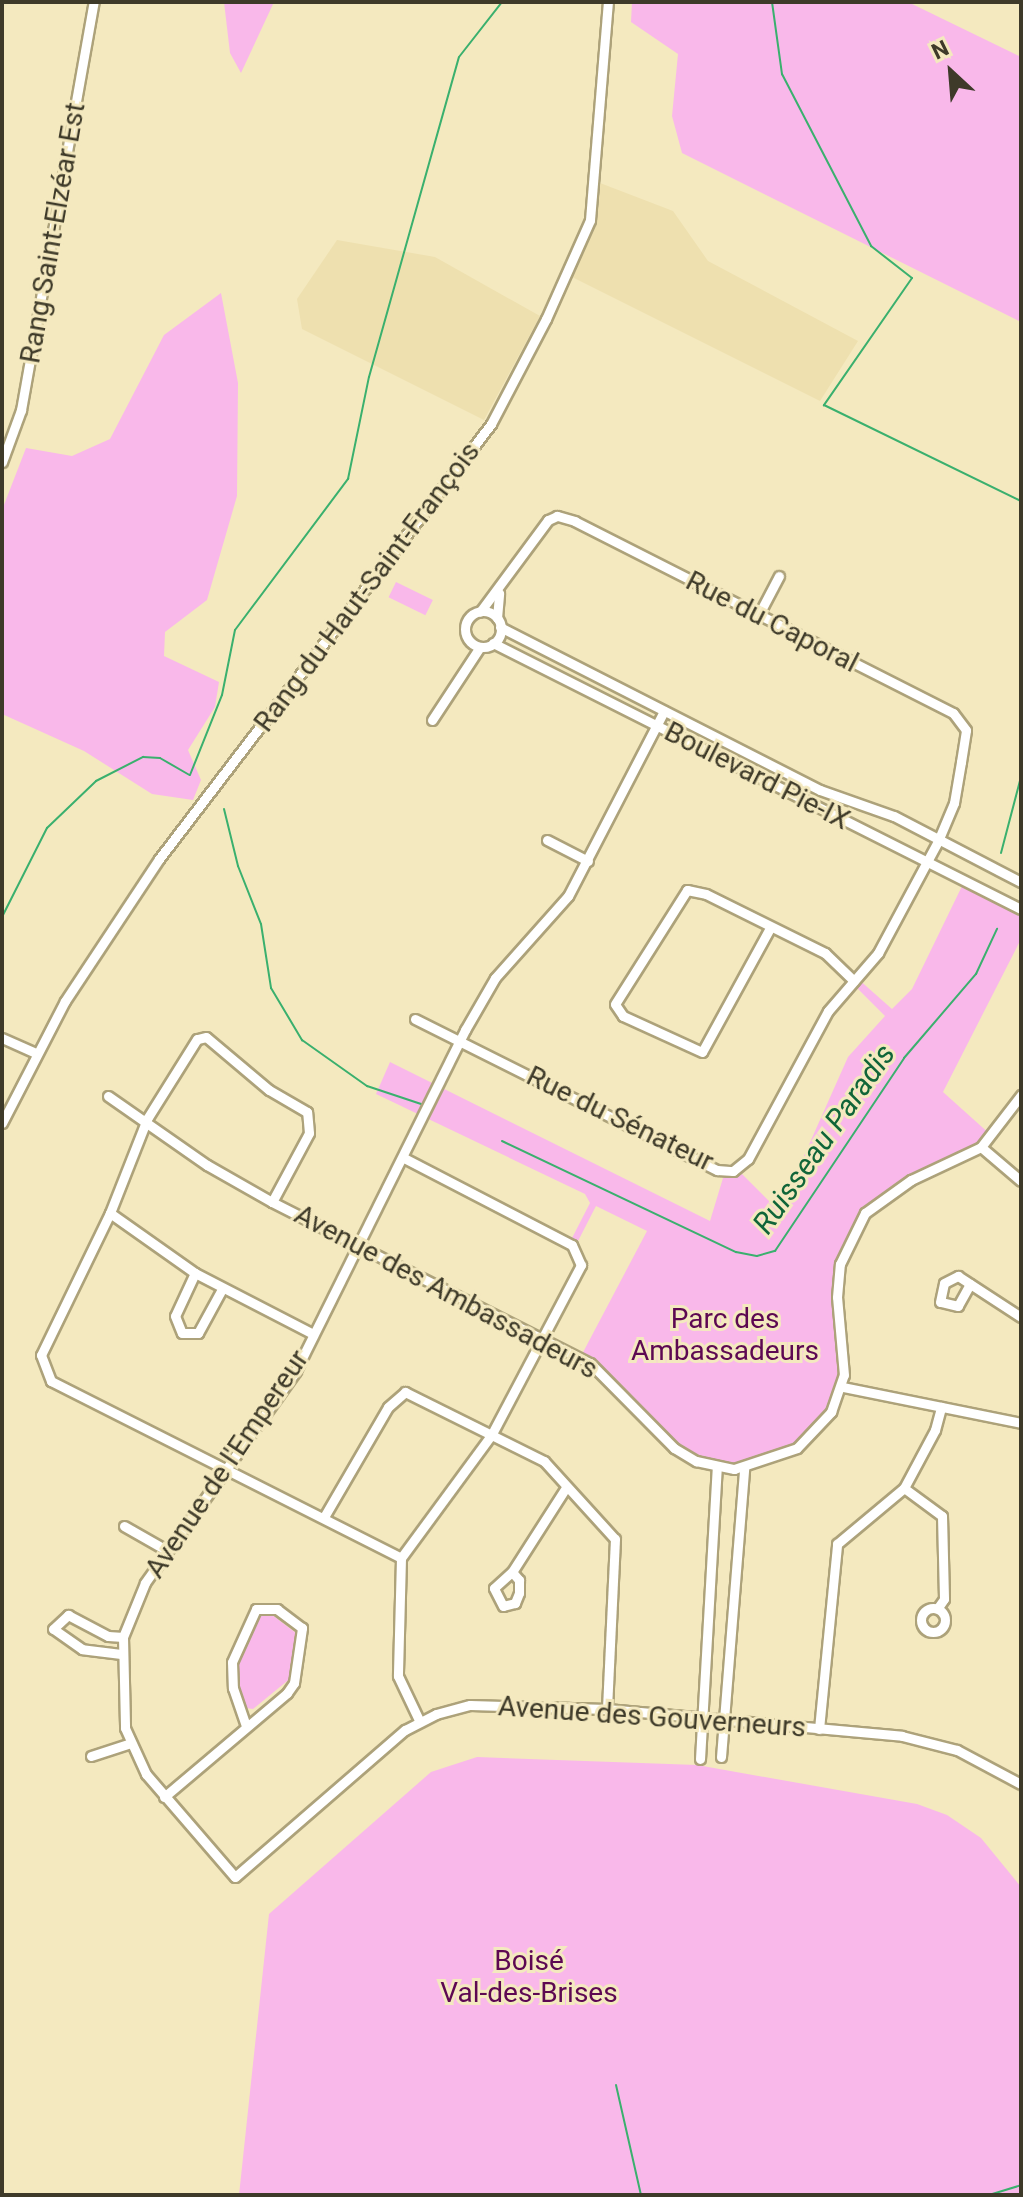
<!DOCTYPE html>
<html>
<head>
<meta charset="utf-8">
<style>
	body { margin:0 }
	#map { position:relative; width:1023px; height:2197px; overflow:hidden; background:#f4e9bf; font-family:Roboto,sans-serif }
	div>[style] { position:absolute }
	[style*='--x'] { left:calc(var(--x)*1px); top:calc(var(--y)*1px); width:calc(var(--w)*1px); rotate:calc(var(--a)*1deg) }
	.built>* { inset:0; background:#eee0af }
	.green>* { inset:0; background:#f9b8ea; transform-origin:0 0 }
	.stream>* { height:2px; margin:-1px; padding:0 1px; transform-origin:1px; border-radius:1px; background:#3ab06e }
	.roads { filter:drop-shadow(2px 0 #ada27a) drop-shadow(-2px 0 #ada27a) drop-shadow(0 2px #ada27a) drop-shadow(0 -2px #ada27a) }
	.minor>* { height:9px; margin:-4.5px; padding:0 4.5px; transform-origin:4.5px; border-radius:4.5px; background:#fff }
	.minor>.ring { margin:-4.5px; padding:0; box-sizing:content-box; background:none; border:9px solid #fff; border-radius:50% }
	span { translate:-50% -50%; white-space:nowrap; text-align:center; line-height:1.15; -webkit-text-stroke:6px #f4e9bf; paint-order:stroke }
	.street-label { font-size:28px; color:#3e3a29 }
	.park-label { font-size:28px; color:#5d0852 }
	.water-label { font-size:30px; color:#106539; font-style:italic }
	.frame { position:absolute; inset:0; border:4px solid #3e3a29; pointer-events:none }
	.north { position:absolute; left:911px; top:32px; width:80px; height:80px; -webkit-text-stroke:6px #f4e9bf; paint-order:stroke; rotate:334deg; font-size:22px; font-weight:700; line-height:32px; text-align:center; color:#3e3a29 }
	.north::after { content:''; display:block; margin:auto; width:28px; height:36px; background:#3e3a29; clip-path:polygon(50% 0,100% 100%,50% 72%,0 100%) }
</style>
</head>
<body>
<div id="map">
	<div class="built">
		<i style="clip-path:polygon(600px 183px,673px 211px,708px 261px,858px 341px,820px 401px,572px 277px,592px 231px)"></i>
		<i style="clip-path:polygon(337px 240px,435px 257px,540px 316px,484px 420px,302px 329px,297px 299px)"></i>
	</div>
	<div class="green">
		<i style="clip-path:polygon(224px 2px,274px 2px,241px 73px,230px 53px)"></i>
		<i style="clip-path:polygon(632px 2px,908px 2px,1021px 57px,1021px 322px,682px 153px,672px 116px,678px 54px,631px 22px)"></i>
		<i style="clip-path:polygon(221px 293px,238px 383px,237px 496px,207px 600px,165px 632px,164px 656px,219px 682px,215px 707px,188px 750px,201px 780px,193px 800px,152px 794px,84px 751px,2px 714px,2px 510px,26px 448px,72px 456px,110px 439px,164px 335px)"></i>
		<i style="left:396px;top:582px;width:41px;height:17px;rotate:26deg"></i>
		<i style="clip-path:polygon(964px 882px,1021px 909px,1021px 939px,943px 1092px,992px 1136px,981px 1147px,911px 1180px,865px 1213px,840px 1264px,844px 1375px,831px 1412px,797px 1448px,717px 1468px,674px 1448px,580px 1358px,647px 1231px,596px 1206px,577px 1243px,571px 1240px,590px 1203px,585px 1194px,376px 1094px,390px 1062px,710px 1221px,723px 1178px,742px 1174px,776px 1208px,791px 1185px,848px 1057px,885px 1016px,852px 983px,857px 978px,892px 1009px,912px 989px)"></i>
		<i style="clip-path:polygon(267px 1611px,296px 1633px,292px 1677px,253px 1709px,246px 1708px,236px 1682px,239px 1654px,255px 1619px)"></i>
		<i style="clip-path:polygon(477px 1757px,697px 1765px,917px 1804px,947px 1815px,981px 1838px,1021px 1887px,1021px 2195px,239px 2195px,269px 1914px,431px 1772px)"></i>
	</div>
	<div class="stream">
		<i style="--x:772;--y:2;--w:73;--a:82.1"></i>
		<i style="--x:782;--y:74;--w:194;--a:62.6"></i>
		<i style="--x:871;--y:246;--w:52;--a:38"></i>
		<i style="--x:912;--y:278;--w:155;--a:124.7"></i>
		<i style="--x:824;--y:405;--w:219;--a:26"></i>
		<i style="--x:224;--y:809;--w:59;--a:76.2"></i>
		<i style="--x:238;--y:866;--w:62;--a:68.4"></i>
		<i style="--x:261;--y:924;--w:65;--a:81.1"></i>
		<i style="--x:271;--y:988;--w:61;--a:59.2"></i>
		<i style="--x:302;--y:1040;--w:80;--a:35.3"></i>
		<i style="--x:367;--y:1086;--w:57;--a:18.4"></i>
		<i style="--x:1001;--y:853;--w:79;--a:-75.3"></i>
		<i style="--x:2;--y:917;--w:100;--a:-63.2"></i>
		<i style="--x:47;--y:828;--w:68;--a:-43.8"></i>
		<i style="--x:96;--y:781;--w:53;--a:-27.1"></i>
		<i style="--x:143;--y:757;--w:17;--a:3"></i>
		<i style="--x:160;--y:758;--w:34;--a:30"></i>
		<i style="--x:190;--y:775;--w:86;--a:-68.2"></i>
		<i style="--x:222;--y:695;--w:66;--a:-78.7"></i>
		<i style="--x:235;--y:630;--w:189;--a:-53.2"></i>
		<i style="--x:348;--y:479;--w:104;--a:-78.4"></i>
		<i style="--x:369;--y:377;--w:332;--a:-74.3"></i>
		<i style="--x:459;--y:57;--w:70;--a:-52"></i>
		<i style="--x:502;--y:1141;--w:259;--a:25.4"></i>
		<i style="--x:736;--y:1252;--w:21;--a:11"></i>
		<i style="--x:757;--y:1256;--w:19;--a:-16"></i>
		<i style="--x:775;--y:1251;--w:232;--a:-56.2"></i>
		<i style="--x:904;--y:1058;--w:111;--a:-49.4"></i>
		<i style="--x:976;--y:974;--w:50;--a:-65"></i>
		<i style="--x:616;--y:2085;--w:113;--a:77.2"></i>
		<i style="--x:989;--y:2195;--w:34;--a:-17"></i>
	</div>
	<div class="roads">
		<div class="minor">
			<i style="--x:2;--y:462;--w:55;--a:-69.9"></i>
			<i style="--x:21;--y:410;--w:414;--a:-79.9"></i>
			<i class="ring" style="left:465px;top:611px;width:27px;height:27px"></i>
			<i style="--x:758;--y:616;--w:45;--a:-62.3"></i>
			<i style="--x:497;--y:618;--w:25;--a:-85"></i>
			<i style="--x:500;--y:627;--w:359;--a:27"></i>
			<i style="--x:820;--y:790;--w:78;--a:19.4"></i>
			<i style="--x:894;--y:816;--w:143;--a:27.5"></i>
			<i style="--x:493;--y:643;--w:591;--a:26.74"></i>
			<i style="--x:664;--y:711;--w:208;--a:117.4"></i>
			<i style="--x:568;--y:896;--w:110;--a:131.7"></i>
			<i style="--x:495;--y:978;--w:60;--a:120"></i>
			<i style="--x:465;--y:1030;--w:381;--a:116.4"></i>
			<i style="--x:296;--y:1371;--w:260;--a:125.5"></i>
			<i style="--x:145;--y:1583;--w:58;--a:112.2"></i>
			<i style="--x:123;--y:1637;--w:91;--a:88.7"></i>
			<i style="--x:125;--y:1728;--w:51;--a:65.5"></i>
			<i style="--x:146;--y:1774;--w:136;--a:49.2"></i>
			<i style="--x:235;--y:1877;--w:225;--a:-40.9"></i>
			<i style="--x:405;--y:1730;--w:35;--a:-27"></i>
			<i style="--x:436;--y:1714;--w:35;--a:-15"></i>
			<i style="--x:470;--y:1705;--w:137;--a:1.7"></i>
			<i style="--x:607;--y:1709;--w:296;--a:5.2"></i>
			<i style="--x:902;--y:1736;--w:57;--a:14.3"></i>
			<i style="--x:957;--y:1750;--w:72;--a:28"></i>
			<i style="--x:432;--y:720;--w:87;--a:-56.7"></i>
			<i style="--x:547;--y:840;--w:46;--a:27.1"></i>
			<i style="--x:770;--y:928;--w:141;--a:118.7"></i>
			<i style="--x:702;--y:1052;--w:87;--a:-155.5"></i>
			<i style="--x:623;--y:1016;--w:14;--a:-124"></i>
			<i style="--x:615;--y:1004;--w:135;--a:-57.7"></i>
			<i style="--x:687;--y:890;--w:19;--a:12"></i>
			<i style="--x:706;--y:894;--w:133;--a:26.4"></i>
			<i style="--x:825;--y:953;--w:40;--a:44"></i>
			<i style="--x:415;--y:1019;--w:338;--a:26.6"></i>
			<i style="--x:717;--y:1170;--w:16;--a:4"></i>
			<i style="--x:733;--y:1171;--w:19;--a:-39"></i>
			<i style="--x:748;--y:1159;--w:168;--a:-61.6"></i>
			<i style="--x:828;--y:1011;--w:77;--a:-49.2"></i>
			<i style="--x:878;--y:953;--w:127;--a:-61.8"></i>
			<i style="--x:938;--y:841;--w:41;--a:-67.2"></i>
			<i style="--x:954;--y:803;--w:42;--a:-80.3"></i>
			<i style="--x:961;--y:762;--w:32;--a:-81"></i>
			<i style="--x:966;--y:730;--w:21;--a:-127"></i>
			<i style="--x:953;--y:713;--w:424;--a:-153.1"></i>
			<i style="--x:575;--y:521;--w:19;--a:-164"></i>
			<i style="--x:557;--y:516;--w:10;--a:156"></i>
			<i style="--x:548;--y:520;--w:114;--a:126.5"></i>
			<i style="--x:2;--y:1038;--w:36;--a:24"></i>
			<i style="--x:108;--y:1096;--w:121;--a:34.9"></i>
			<i style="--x:207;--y:1165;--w:75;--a:29.6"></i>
			<i style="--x:272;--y:1202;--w:356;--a:26.9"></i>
			<i style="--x:590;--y:1363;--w:120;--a:45.3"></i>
			<i style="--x:674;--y:1448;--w:26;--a:31"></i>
			<i style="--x:696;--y:1461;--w:39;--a:12"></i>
			<i style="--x:734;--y:1469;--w:66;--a:-18.4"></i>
			<i style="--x:797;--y:1448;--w:50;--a:-46.6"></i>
			<i style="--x:831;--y:1412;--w:39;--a:-71"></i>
			<i style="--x:844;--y:1375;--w:78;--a:-95.1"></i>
			<i style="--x:837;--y:1297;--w:33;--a:-85"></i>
			<i style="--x:840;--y:1264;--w:57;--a:-63.9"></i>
			<i style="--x:865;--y:1213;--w:57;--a:-35.7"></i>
			<i style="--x:911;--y:1180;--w:77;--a:-25.2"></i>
			<i style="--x:981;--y:1147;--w:66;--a:-52.4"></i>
			<i style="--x:2;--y:1123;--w:137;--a:-62.7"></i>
			<i style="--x:65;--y:1001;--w:170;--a:-56.5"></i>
			<i style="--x:159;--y:859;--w:547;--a:-52.65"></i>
			<i style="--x:491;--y:424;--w:119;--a:-62.4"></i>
			<i style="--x:546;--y:319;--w:108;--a:-66"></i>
			<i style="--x:590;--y:220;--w:219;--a:-85.3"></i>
			<i style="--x:981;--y:1147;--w:52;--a:40.4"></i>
			<i style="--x:404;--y:1158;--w:189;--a:27.4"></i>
			<i style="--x:572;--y:1245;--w:22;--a:66"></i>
			<i style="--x:581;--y:1265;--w:191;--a:117.8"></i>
			<i style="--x:492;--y:1434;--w:154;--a:126.3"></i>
			<i style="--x:401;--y:1558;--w:118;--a:91.5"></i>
			<i style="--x:398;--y:1676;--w:49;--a:64.5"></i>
			<i style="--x:272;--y:1202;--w:78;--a:-61.8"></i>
			<i style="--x:309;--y:1133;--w:21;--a:-95"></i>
			<i style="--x:307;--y:1112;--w:44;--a:-149.9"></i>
			<i style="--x:269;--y:1090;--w:82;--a:-139.9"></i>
			<i style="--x:206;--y:1037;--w:9;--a:167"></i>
			<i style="--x:197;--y:1039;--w:94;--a:122"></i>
			<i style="--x:147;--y:1119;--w:101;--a:111.5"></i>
			<i style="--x:110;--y:1213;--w:158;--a:115.9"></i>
			<i style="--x:41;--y:1355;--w:28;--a:69"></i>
			<i style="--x:51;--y:1381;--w:392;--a:26.8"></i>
			<i style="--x:110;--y:1213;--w:104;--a:35.2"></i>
			<i style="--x:195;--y:1273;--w:133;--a:27.3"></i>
			<i style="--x:195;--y:1273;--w:47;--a:114.9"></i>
			<i style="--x:175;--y:1316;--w:18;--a:68"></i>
			<i style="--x:182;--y:1333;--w:16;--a:0"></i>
			<i style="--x:198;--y:1333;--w:50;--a:-61.4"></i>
			<i style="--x:970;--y:1284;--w:25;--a:119"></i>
			<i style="--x:958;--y:1306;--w:18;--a:-167"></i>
			<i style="--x:940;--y:1302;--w:19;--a:-78"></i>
			<i style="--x:944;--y:1283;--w:16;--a:-27"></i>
			<i style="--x:958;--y:1276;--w:75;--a:33.1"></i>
			<i style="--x:843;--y:1387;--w:182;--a:11.4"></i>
			<i style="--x:904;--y:1488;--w:47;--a:36.4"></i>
			<i style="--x:942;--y:1516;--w:83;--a:88.6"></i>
			<i style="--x:944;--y:1599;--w:12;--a:125"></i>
			<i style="--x:324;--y:1517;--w:127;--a:-59.8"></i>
			<i style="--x:388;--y:1407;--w:23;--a:-41"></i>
			<i style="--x:405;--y:1392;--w:155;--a:26.4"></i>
			<i style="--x:544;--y:1461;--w:105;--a:47.7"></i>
			<i style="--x:615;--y:1539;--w:170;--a:92.7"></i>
			<i style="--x:124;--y:1526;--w:48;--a:29.7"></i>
			<i style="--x:512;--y:1572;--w:11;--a:49"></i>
			<i style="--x:519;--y:1580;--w:13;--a:90"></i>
			<i style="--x:519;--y:1593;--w:11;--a:112"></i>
			<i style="--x:515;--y:1603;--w:12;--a:166"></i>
			<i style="--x:503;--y:1606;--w:20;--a:-117"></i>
			<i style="--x:494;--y:1588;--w:24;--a:-42"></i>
			<i style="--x:512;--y:1572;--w:98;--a:-57.4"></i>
			<i class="ring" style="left:921px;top:1608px;width:15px;height:15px"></i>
			<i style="--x:121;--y:1654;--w:39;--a:-173"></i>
			<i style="--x:82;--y:1649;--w:35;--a:-145"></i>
			<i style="--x:53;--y:1629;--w:21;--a:-43"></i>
			<i style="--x:68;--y:1615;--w:45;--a:27.7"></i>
			<i style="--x:108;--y:1636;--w:15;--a:4"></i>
			<i style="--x:819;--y:1729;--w:186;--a:-84.4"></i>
			<i style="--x:837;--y:1544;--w:87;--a:-39.9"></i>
			<i style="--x:904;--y:1488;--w:66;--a:-61.9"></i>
			<i style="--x:935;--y:1430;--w:24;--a:-75"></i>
			<i style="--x:91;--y:1756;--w:42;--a:-18"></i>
			<i style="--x:721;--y:1757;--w:290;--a:-85.4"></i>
			<i style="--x:700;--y:1759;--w:291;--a:-86.7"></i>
			<i style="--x:164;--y:1797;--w:161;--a:-40.2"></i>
			<i style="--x:287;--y:1693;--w:12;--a:-55"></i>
			<i style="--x:294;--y:1683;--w:56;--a:-81.7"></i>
			<i style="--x:302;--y:1628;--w:31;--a:-143"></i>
			<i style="--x:277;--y:1609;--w:21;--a:180"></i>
			<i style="--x:256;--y:1609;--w:58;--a:114.4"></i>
			<i style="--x:232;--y:1662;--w:26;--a:88"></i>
			<i style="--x:233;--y:1688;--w:40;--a:71.1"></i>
		</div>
	</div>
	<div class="street-label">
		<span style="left:53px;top:233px;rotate:-80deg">Rang Saint-Elzéar Est</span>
		<span style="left:367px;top:587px;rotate:-53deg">Rang du Haut-Saint-François</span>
		<span style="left:772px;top:622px;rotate:27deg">Rue du Caporal</span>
		<span style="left:757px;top:776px;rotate:27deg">Boulevard Pie-IX</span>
		<span style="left:620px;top:1119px;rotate:26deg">Rue du Sénateur</span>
		<span style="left:446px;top:1292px;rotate:28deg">Avenue des Ambassadeurs</span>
		<span style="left:227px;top:1464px;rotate:-56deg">Avenue de l'Empereur</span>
		<span style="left:652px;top:1717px;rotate:4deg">Avenue des Gouverneurs</span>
	</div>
	<div class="park-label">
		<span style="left:725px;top:1335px">Parc des<br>Ambassadeurs</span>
		<span style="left:529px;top:1977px">Boisé<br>Val-des-Brises</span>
	</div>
	<div class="water-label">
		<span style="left:824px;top:1139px;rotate:-55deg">Ruisseau Paradis</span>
	</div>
	<div class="frame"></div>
	<div class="north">N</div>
</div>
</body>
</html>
